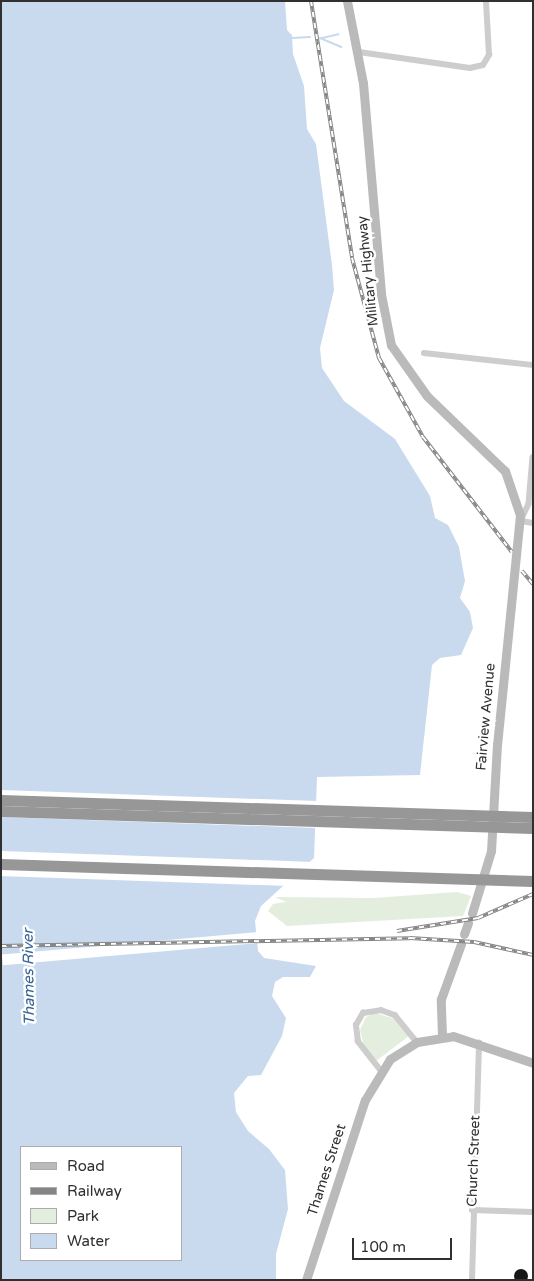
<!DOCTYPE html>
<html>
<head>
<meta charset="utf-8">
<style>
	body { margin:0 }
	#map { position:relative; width:534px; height:1281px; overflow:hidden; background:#fff; font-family:"Varela Round",sans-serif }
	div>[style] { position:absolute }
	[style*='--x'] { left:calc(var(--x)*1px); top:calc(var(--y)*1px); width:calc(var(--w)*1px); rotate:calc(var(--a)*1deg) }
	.green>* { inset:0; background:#e4eede }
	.water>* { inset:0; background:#c9daef }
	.pier>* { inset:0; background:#fff; transform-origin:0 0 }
	.stream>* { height:2px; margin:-1px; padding:0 1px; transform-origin:1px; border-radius:1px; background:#c9daef }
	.building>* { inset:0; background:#171717 }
	.round { border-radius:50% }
	.street>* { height:5.5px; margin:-2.75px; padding:0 2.75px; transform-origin:2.75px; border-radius:2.75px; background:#cdcdcd }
	.secondary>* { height:9px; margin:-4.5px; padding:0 4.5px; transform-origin:4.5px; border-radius:4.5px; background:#bababa }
	.highway>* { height:11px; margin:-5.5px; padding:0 5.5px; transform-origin:5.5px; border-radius:5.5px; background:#979797 }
	.rail>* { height:4px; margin-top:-2px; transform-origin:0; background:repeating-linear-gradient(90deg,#fff 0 5.5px,#858585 0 11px); box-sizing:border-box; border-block:1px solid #858585 }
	span { translate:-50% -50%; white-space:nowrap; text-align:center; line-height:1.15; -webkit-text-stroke:5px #fff; paint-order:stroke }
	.street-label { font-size:14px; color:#303030 }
	.water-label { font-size:15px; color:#386598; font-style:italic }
	.frame { position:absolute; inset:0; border:2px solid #303030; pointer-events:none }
	.legend { position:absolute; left:20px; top:1146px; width:162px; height:115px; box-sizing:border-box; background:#fff; border:1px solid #acacac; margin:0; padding:6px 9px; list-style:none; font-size:15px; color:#303030 }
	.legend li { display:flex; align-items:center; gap:10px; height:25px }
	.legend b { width:25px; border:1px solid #acacac }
	.scale { position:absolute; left:352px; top:1238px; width:100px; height:22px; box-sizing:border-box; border:2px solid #303030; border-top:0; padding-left:6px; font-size:15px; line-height:18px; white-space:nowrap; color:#303030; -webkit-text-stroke:4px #fff; paint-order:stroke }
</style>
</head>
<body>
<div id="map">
	<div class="green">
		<i style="clip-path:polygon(457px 892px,471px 896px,463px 916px,287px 926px,268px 911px,273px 904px,286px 902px,275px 897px,373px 898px)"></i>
		<i style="clip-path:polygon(375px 1013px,399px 1020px,409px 1036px,376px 1061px,365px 1050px,360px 1030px,366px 1017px)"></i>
	</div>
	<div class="water">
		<i style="clip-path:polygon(evenodd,1px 1px,285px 1px,287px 30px,292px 35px,293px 54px,304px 86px,307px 129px,316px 144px,332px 265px,334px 290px,320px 348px,322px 368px,344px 401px,395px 439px,430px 496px,435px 518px,448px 525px,459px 547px,465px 581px,460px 598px,470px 612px,473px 628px,461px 655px,440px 658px,432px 665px,420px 775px,317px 777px,314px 858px,261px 906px,255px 921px,258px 951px,264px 958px,316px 966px,310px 977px,283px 977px,275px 982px,272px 996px,286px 1018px,282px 1036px,261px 1075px,248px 1076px,234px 1093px,236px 1112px,248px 1131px,269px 1149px,285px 1170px,288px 1209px,276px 1254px,276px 1280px,1px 1280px,1px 1px,21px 1147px,181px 1147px,181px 1260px,21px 1260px,21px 1147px)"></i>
	</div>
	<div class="pier">
		<i style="left:1px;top:790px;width:317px;height:27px;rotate:2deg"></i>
		<i style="left:1px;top:851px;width:312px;height:25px;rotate:2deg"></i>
		<i style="left:258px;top:932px;width:11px;height:257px;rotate:85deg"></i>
	</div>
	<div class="stream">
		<i style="--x:292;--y:38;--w:18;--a:-3"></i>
		<i style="--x:320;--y:38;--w:23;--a:23"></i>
		<i style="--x:322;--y:38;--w:17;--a:-13"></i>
	</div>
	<div class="building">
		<i class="round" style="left:514px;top:1269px;width:14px;height:14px"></i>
	</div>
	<div class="street">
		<i style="--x:359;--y:52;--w:112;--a:8.2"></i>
		<i style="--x:470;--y:68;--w:13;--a:-13"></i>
		<i style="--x:483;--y:65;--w:12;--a:-59"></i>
		<i style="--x:489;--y:55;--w:54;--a:-93.2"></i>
		<i style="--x:424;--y:353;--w:110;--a:6.3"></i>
		<i style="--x:533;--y:457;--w:47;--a:94.9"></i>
		<i style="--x:529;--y:504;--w:19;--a:115"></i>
		<i style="--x:521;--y:521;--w:12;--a:9"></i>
		<i style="--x:380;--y:1070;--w:36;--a:-128"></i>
		<i style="--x:358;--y:1042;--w:17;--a:-97"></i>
		<i style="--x:356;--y:1025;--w:14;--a:-60"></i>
		<i style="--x:363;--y:1013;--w:18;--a:-9"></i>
		<i style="--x:381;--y:1010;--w:15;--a:20"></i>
		<i style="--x:395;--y:1015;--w:35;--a:51"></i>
		<i style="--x:472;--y:1210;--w:61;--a:1.9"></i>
		<i style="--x:472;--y:1280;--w:237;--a:-88.3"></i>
	</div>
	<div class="secondary">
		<i style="--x:347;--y:1;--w:84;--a:79"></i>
		<i style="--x:363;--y:83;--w:212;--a:85.1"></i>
		<i style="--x:381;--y:294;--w:52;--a:78.9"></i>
		<i style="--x:391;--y:345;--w:62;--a:54.8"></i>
		<i style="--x:427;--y:396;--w:108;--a:43.9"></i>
		<i style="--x:505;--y:471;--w:46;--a:71.2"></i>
		<i style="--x:520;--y:515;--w:230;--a:95.7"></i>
		<i style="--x:497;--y:744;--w:107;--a:93.2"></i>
		<i style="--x:491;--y:851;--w:65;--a:107"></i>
		<i style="--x:464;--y:934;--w:12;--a:-70"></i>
		<i style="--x:442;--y:1036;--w:37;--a:-92"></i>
		<i style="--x:441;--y:999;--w:59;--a:-70"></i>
		<i style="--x:306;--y:1280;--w:189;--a:-71.9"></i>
		<i style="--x:365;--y:1100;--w:48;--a:-58.6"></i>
		<i style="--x:390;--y:1059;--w:32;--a:-32"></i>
		<i style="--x:417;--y:1042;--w:36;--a:-9"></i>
		<i style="--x:453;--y:1036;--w:84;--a:18.6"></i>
	</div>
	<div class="highway">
		<i style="--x:1;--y:800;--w:532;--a:1.83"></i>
		<i style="--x:1;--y:811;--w:532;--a:1.83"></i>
		<i style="--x:1;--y:864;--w:532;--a:1.83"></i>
	</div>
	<div class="rail">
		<i style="--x:311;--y:1;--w:260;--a:80.9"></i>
		<i style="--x:352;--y:258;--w:104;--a:74.9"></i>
		<i style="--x:379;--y:358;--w:90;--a:60.9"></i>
		<i style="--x:423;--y:437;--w:145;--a:52.3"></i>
		<i style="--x:522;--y:571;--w:17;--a:50"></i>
		<i style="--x:397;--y:931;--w:82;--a:-9.1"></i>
		<i style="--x:478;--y:918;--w:60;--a:-23.6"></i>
		<i style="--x:1;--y:946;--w:409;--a:-1.1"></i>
		<i style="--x:410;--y:938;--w:64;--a:3.6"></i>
		<i style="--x:474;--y:942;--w:60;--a:12.4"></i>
	</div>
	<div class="street-label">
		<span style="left:368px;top:271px;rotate:-96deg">Military Highway</span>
		<span style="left:486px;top:717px;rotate:-85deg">Fairview Avenue</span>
		<span style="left:474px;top:1161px;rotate:-88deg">Church Street</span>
		<span style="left:327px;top:1170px;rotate:-72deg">Thames Street</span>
	</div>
	<div class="water-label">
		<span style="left:29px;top:977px;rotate:-91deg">Thames River</span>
	</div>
	<div class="frame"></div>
	<ul class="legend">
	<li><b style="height:6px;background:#bababa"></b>Road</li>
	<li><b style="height:6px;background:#858585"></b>Railway</li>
	<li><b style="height:14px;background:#e4eede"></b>Park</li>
	<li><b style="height:14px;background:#c9daef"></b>Water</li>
	</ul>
	<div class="scale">100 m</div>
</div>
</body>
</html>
